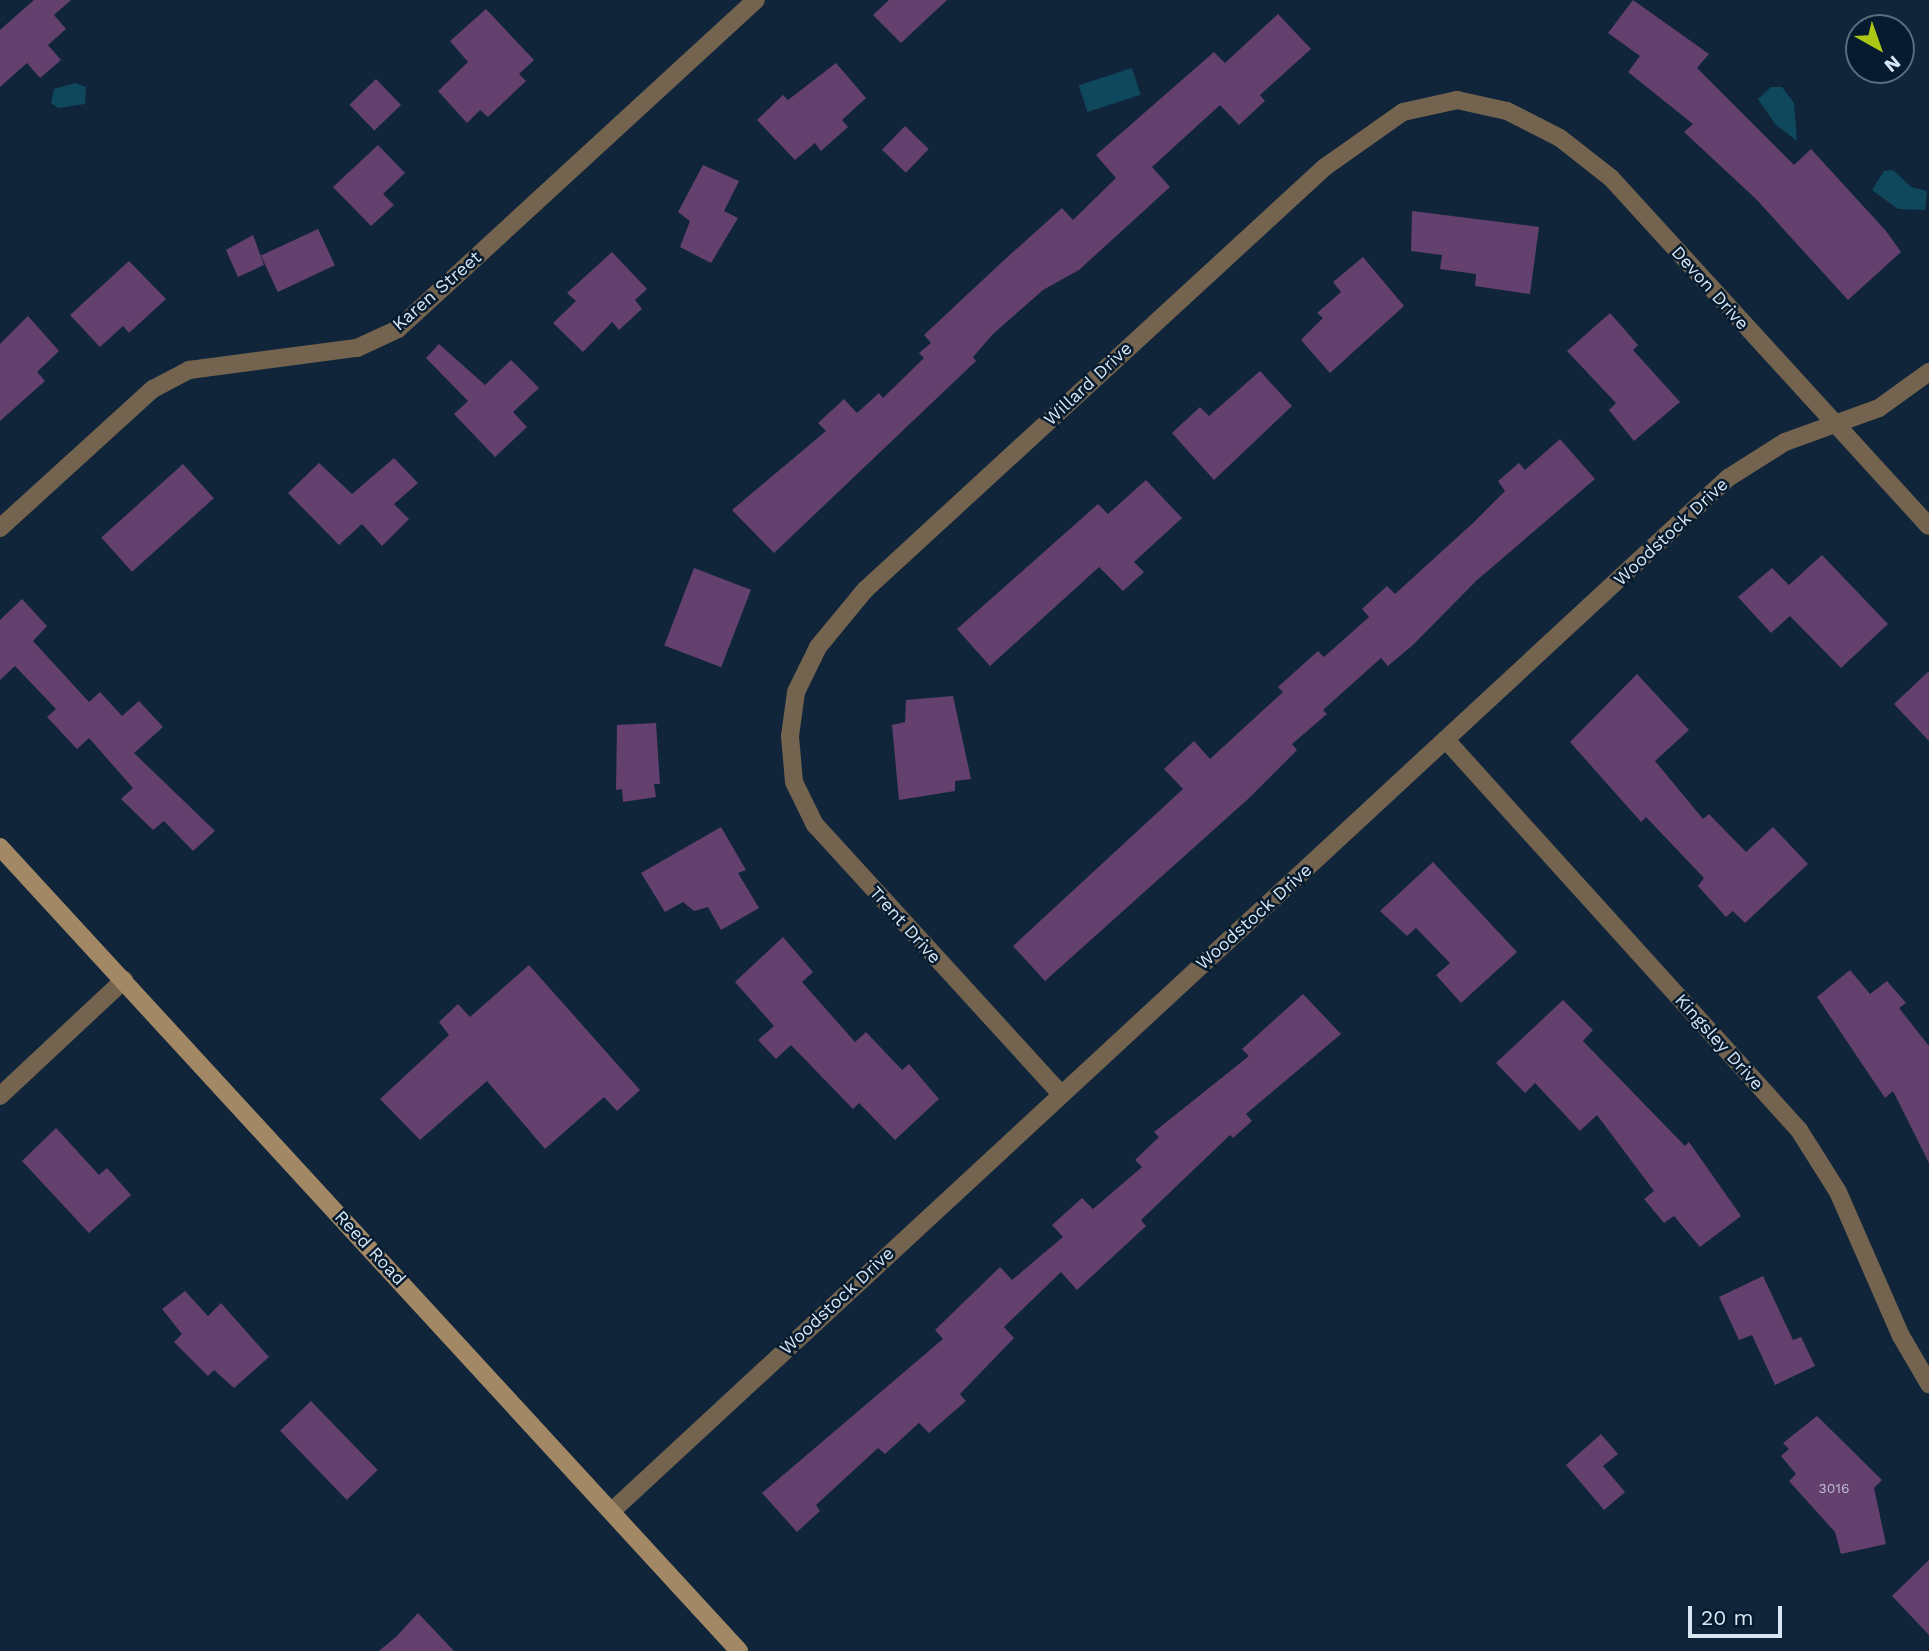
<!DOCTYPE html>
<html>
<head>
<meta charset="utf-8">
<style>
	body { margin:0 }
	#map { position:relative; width:1929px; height:1651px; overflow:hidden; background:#102539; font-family:"Work Sans",sans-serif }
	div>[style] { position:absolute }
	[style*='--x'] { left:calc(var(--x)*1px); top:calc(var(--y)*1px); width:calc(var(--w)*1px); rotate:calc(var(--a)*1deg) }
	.water>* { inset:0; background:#0f475d; transform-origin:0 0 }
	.building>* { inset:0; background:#63406e; transform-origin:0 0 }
	.street>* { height:18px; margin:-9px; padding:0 9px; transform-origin:9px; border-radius:9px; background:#74644f }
	.secondary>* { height:18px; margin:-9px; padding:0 9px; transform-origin:9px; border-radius:9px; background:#a38866 }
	span { translate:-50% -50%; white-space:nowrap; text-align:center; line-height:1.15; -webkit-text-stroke:5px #061b2f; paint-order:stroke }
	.number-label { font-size:14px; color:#bcbdd2 }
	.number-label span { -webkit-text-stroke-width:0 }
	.street-label { font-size:18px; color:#d9e7f4 }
	.north { position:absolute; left:1845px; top:14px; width:70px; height:70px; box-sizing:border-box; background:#061b2f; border:2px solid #5a6d7e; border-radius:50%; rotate:140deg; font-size:19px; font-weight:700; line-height:28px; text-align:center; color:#d9e7f4 }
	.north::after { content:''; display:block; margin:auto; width:24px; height:32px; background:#abc614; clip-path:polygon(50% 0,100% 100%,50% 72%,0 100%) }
	.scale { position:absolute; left:1688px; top:1606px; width:94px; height:32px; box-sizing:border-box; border:4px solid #d9e7f4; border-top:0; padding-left:9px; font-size:21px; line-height:24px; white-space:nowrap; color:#d9e7f4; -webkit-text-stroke:5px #061b2f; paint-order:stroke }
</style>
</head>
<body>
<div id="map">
	<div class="water">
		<i style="left:1132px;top:68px;width:28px;height:56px;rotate:72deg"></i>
		<i style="clip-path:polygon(75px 83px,86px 87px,85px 104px,58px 108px,51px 103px,54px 89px)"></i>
		<i style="clip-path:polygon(1771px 87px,1782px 87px,1794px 103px,1797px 141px,1775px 124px,1758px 99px)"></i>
		<i style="clip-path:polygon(1893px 170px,1911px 187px,1927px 191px,1925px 210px,1898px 209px,1872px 190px,1884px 171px)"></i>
	</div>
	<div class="building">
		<i style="clip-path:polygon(34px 0,71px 0,54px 15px,66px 29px,48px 45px,61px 60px,40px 78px,27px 63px,0 87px,0 30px)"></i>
		<i style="clip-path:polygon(889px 0,947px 0,901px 43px,873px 15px)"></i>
		<i style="clip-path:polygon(1633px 0,1709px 54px,1697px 68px,1794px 165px,1811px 149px,1886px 231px,1901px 252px,1848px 300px,1756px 199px,1684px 132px,1693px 124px,1628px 72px,1640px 56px,1608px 33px)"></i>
		<i style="clip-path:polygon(486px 9px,534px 60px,519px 74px,526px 81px,488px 117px,480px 110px,467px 123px,438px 91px,468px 62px,450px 41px)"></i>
		<i style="clip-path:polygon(1278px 14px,1311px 49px,1260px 95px,1265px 101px,1239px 125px,1220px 105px,1152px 167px,1170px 187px,1079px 270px,1043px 290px,993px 334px,973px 357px,976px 361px,774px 553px,732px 510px,826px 431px,818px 423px,844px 399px,857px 413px,879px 393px,883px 398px,924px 358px,919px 353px,931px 343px,924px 335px,1002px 262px,1062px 208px,1073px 220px,1116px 178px,1096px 155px,1214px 52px,1225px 63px)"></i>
		<i style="clip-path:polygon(836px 63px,866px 98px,842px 120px,848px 127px,821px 151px,815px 143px,795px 160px,757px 120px,783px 95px,788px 100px)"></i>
		<i style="left:376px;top:79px;width:36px;height:37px;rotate:46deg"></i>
		<i style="left:905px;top:126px;width:33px;height:33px;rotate:44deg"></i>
		<i style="clip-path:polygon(378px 145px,405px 173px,383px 194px,394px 205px,371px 226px,333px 187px)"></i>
		<i style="clip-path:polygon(703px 165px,739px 181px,724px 211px,738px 218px,711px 263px,680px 247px,690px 221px,678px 212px)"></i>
		<i style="clip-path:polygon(1412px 211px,1539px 227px,1530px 294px,1475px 286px,1476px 274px,1440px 269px,1442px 255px,1411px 251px)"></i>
		<i style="left:318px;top:229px;width:40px;height:63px;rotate:65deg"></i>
		<i style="clip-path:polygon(253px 235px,264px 265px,238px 277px,226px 250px)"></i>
		<i style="clip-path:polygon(612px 252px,647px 289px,635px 300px,642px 309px,619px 330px,612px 322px,583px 352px,553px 323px,576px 301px,567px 293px)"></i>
		<i style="clip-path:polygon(1363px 257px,1404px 306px,1330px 373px,1301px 340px,1323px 318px,1317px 313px,1341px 292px,1333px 282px)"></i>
		<i style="clip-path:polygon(129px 261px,166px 299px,129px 333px,123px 326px,100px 347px,70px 315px)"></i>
		<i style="clip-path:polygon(1610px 313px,1638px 345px,1633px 350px,1680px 402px,1634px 441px,1609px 410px,1616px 403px,1567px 351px)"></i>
		<i style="clip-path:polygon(28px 316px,59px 351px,37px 372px,45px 381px,0 421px,0 344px)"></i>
		<i style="clip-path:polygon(439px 344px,485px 385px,511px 360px,539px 388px,513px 412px,527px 427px,495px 457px,454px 414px,468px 401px,426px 358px)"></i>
		<i style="clip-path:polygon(1260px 371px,1292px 406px,1214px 480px,1172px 433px,1200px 407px,1209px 416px)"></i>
		<i style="clip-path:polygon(1560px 439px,1595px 479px,1476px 581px,1414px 644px,1388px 666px,1381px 658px,1323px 710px,1327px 714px,1292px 744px,1297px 750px,1248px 799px,1045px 981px,1013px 946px,1183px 789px,1164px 769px,1194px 741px,1210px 759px,1283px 692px,1278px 687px,1318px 651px,1324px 657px,1369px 617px,1362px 609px,1387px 586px,1395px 594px,1473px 523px,1505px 491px,1498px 481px,1519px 463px,1525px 470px)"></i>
		<i style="clip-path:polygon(394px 458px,418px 483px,394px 504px,409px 519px,382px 546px,362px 524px,339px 545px,288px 493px,319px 463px,352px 494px)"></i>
		<i style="left:183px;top:464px;width:46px;height:110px;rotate:48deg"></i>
		<i style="clip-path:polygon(1146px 480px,1182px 518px,1134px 562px,1144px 572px,1123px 591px,1099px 567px,990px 666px,957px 629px,1098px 504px,1108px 514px)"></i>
		<i style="clip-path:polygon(1822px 555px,1888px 624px,1841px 668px,1790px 616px,1771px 633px,1738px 597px,1772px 568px,1789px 585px)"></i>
		<i style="left:694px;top:568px;width:61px;height:83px;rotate:21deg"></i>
		<i style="clip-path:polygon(22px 599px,47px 626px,33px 641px,89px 702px,100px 692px,122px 716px,139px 701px,163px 727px,134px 753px,215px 831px,193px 851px,164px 821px,153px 830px,121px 799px,133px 788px,89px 738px,77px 749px,47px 717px,56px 709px,15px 666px,0 680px,0 620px)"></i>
		<i style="clip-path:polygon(1929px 671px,1929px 741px,1894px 704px)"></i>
		<i style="clip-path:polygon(1637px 674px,1689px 730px,1655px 761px,1703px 819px,1709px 814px,1746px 852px,1773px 827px,1808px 864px,1745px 923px,1733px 911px,1726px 917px,1698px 886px,1704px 878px,1646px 817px,1641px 822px,1570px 742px)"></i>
		<i style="clip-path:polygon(953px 696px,971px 779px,955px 781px,955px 791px,899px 800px,892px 725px,905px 722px,906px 700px)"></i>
		<i style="clip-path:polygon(656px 723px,660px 784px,654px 784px,656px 797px,623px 802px,622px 789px,616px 790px,617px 725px)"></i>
		<i style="clip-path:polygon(721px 827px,746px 870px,738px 873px,759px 908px,721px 930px,708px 907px,694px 911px,683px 902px,665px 912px,641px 873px)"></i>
		<i style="clip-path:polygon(1433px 862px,1517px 952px,1461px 1003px,1436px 975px,1450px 963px,1416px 928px,1407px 936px,1380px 911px)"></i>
		<i style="clip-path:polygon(783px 937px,813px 972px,802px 982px,855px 1042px,866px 1032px,902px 1070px,909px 1064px,939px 1099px,895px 1140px,859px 1103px,853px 1109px,791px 1045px,776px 1059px,758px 1040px,774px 1026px,735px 982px)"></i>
		<i style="clip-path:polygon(529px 965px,640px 1090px,617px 1111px,604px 1097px,545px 1149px,487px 1081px,420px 1140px,380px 1099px,449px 1035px,439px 1022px,458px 1004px,470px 1017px)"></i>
		<i style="clip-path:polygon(1850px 970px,1870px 994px,1887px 981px,1906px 1003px,1899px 1008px,1929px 1046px,1929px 1163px,1893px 1091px,1885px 1098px,1817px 997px)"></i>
		<i style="clip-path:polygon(1303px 994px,1341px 1034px,1246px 1114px,1252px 1121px,1233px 1138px,1230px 1135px,1141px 1220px,1146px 1226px,1077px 1290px,1061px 1272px,1004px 1327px,1014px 1338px,960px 1394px,966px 1401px,929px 1433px,919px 1423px,885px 1454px,878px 1448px,816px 1505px,820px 1511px,797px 1532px,762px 1493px,943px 1339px,935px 1330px,1000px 1267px,1012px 1280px,1063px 1237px,1052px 1225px,1082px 1198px,1093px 1209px,1142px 1167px,1135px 1160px,1159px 1137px,1154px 1132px,1249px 1056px,1242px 1049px)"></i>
		<i style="clip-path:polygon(1563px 1000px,1593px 1030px,1583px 1041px,1685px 1146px,1689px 1142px,1741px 1216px,1700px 1247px,1674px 1216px,1664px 1223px,1644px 1199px,1654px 1191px,1597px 1115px,1580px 1131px,1535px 1083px,1525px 1093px,1496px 1063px)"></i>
		<i style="clip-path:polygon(56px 1128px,99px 1175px,107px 1168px,131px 1195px,89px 1233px,22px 1161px)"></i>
		<i style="clip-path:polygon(1763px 1276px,1793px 1340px,1801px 1337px,1815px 1366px,1775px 1385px,1752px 1335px,1739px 1340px,1719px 1297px)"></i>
		<i style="clip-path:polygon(185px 1291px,208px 1316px,221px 1303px,269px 1357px,234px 1388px,214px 1370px,208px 1376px,174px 1342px,182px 1334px,162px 1309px)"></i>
		<i style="left:311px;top:1401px;width:96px;height:43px;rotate:46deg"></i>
		<i style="clip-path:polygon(1817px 1416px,1882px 1480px,1874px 1488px,1886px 1544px,1841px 1554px,1835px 1532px,1789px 1481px,1796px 1474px,1781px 1456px,1789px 1449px,1783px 1443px)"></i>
		<i style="clip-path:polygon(1601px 1434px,1618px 1454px,1603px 1466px,1625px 1492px,1604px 1510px,1566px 1465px)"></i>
		<i style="clip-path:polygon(1929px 1560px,1929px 1635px,1892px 1596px)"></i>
		<i style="clip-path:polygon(418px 1613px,454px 1651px,379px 1651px,397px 1636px)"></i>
	</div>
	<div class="street">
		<i style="--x:0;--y:528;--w:207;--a:-42.3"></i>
		<i style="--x:153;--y:389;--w:41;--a:-27.8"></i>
		<i style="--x:189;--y:370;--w:169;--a:-7.5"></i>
		<i style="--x:357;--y:348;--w:45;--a:-24.9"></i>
		<i style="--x:398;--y:329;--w:486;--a:-42.6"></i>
		<i style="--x:1447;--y:741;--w:525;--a:47.86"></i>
		<i style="--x:1799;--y:1130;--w:73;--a:57.8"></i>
		<i style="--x:1838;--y:1192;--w:157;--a:66.4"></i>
		<i style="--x:1901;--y:1336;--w:56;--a:59.7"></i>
		<i style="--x:1060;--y:1093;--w:363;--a:-132.4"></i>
		<i style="--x:815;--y:825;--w:48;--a:-116"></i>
		<i style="--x:794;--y:782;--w:46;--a:-95"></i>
		<i style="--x:790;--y:736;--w:44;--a:-82.2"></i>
		<i style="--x:796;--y:692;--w:50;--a:-63.9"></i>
		<i style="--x:818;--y:647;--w:74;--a:-50.5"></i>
		<i style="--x:865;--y:590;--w:625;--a:-42.6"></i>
		<i style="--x:1325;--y:167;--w:95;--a:-35.2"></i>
		<i style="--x:1403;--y:112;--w:55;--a:-12.5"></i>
		<i style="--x:1457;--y:100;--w:51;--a:12.4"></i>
		<i style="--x:1507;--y:111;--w:59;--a:27"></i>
		<i style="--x:1560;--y:138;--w:65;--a:38.1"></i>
		<i style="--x:1611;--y:178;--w:471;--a:47.6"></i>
		<i style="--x:0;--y:1096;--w:170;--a:-43.1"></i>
		<i style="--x:612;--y:1511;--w:1521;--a:-42.79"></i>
		<i style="--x:1728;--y:478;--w:67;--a:-32.3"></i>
		<i style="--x:1785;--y:442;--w:100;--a:-19.9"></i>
		<i style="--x:1879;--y:408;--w:62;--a:-35.8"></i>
	</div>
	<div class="secondary">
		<i style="--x:0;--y:847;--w:1092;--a:47.41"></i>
	</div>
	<div class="number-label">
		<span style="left:1834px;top:1488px">3016</span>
	</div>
	<div class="street-label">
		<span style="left:1710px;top:288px;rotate:48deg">Devon Drive</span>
		<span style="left:437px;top:291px;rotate:-41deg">Karen Street</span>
		<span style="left:1088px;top:384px;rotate:-43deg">Willard Drive</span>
		<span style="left:1671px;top:532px;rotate:-43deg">Woodstock Drive</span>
		<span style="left:1254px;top:917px;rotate:-42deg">Woodstock Drive</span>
		<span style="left:905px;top:925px;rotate:48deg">Trent Drive</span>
		<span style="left:1719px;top:1042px;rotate:48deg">Kingsley Drive</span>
		<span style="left:370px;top:1248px;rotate:47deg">Reed Road</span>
		<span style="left:837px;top:1301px;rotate:-43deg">Woodstock Drive</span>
	</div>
	<div class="north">N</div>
	<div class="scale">20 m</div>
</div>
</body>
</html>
